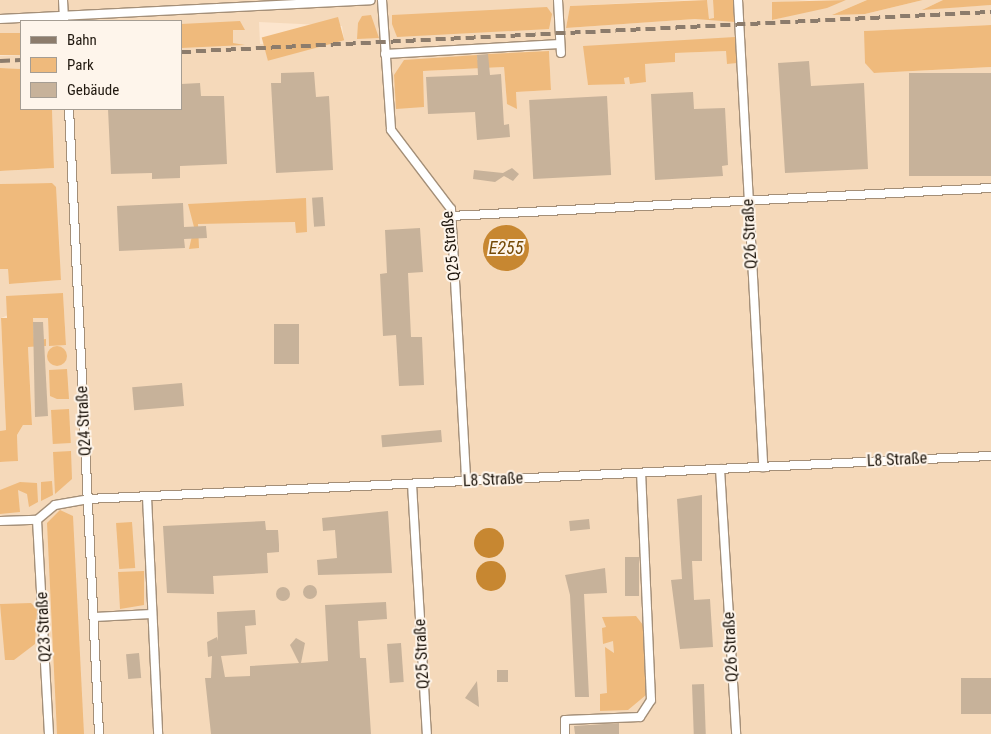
<!DOCTYPE html>
<html>
<head>
<meta charset="utf-8">
<style>
	body { margin:0 }
	#map { position:relative; width:991px; height:734px; overflow:hidden; background:#fce5cd; font-family:"Roboto Condensed",sans-serif }
	div>[style] { position:absolute }
	[style*='--x'] { left:calc(var(--x)*1px); top:calc(var(--y)*1px); width:calc(var(--w)*1px); rotate:calc(var(--a)*1deg) }
	.built>* { inset:0; background:#f5d9ba }
	.green>* { inset:0; background:#efba7c; transform-origin:0 0 }
	.round { border-radius:50% }
	.water>* { inset:0; background:#c78731 }
	.building>* { inset:0; background:#c7b29a; transform-origin:0 0 }
	.roads { filter:drop-shadow(1px 0 #a48f78) drop-shadow(-1px 0 #a48f78) drop-shadow(0 1px #a48f78) drop-shadow(0 -1px #a48f78) }
	.lane>* { height:8px; margin:-4px; padding:0 4px; transform-origin:4px; border-radius:4px; background:#fff }
	.rail>* { height:4px; margin-top:-2px; transform-origin:0; background:repeating-linear-gradient(90deg,#8c7c6c 0 10px,transparent 0 15px) }
	span { translate:-50% -50%; white-space:nowrap; text-align:center; line-height:1.15; -webkit-text-stroke:4px #fef5eb; paint-order:stroke }
	.street-label { font-size:16px; color:#20180f }
	.water-label { font-size:18px; color:#754a07; font-style:italic }
	.legend { position:absolute; left:20px; top:20px; width:162px; height:90px; box-sizing:border-box; background:#fef5eb; border:1px solid #a59d93; margin:0; padding:6px 9px; list-style:none; font-size:15px; color:#20180f }
	.legend li { display:flex; align-items:center; gap:10px; height:25px }
	.legend b { width:25px; border:1px solid #a59d93 }
</style>
</head>
<body>
<div id="map">
	<div class="built">
		<i style="clip-path:polygon(evenodd,0 0,688px 0,570px 6px,566px 28px,695px 19px,735px 21px,733px 0,809px 0,772px 3px,773px 20px,846px 0,867px 0,834px 14px,865px 14px,923px 0,943px 0,924px 9px,991px 5px,991px 25px,864px 31px,875px 73px,991px 67px,991px 734px,0 734px,0 462px,18px 461px,17px 435px,23px 425px,32px 424px,28px 347px,46px 346px,46px 339px,34px 340px,33px 318px,48px 318px,49px 345px,66px 344px,63px 293px,1px 318px,6px 430px,0 431px,0 269px,8px 269px,9px 284px,61px 280px,52px 183px,0 184px,0 171px,54px 168px,52px 109px,181px 109px,181px 21px,21px 21px,21px 33px,0 34px,0 0,259px 22px,342px 26px,344px 40px,260px 44px,259px 22px,0 0,735px 38px,726px 51px,675px 53px,675px 62px,645px 64px,646px 82px,629px 77px,624px 77px,625px 83px,588px 85px,587px 66px,735px 38px,0 0,549px 51px,551px 90px,516px 92px,517px 108px,507px 103px,504px 67px,423px 71px,477px 55px,477px 60px,549px 51px)"></i>
		<i style="clip-path:polygon(707px 0,713px 0,714px 19px,709px 19px)"></i>
		<i style="clip-path:polygon(21px 55px,21px 69px,0 68px,0 56px)"></i>
	</div>
	<div class="green">
		<i style="clip-path:polygon(707px 0,709px 19px,714px 18px,713px 0,733px 0,735px 22px,695px 19px,566px 28px,570px 6px)"></i>
		<i style="clip-path:polygon(846px 0,827px 8px,772px 20px,772px 2px)"></i>
		<i style="clip-path:polygon(867px 0,923px 0,865px 14px,832px 15px)"></i>
		<i style="clip-path:polygon(943px 0,991px 0,991px 5px,922px 10px)"></i>
		<i style="clip-path:polygon(547px 7px,552px 14px,549px 29px,397px 37px,392px 24px,392px 15px)"></i>
		<i style="clip-path:polygon(371px 15px,379px 38px,357px 39px,358px 23px,362px 16px)"></i>
		<i style="left:338px;top:17px;width:24px;height:79px;rotate:75deg"></i>
		<i style="clip-path:polygon(240px 21px,245px 30px,233px 30px,233px 43px,245px 45px,181px 48px,181px 24px)"></i>
		<i style="clip-path:polygon(991px 25px,991px 67px,874px 73px,865px 63px,864px 31px)"></i>
		<i style="left:21px;top:33px;width:22px;height:21px;rotate:90deg"></i>
		<i style="clip-path:polygon(735px 37px,737px 63px,727px 64px,726px 51px,675px 53px,675px 62px,645px 64px,646px 82px,630px 84px,629px 77px,624px 78px,625px 84px,588px 85px,583px 46px)"></i>
		<i style="clip-path:polygon(549px 51px,551px 90px,516px 92px,517px 109px,507px 104px,504px 67px,423px 71px,424px 107px,396px 109px,394px 75px,404px 60px,477px 55px,477px 60px,488px 54px)"></i>
		<i style="clip-path:polygon(0 68px,21px 69px,21px 109px,52px 109px,54px 168px,0 171px)"></i>
		<i style="clip-path:polygon(52px 183px,56px 187px,61px 280px,9px 284px,8px 269px,0 269px,0 184px)"></i>
		<i style="clip-path:polygon(306px 198px,307px 232px,296px 233px,295px 222px,198px 224px,199px 248px,189px 249px,194px 227px,188px 204px)"></i>
		<i style="clip-path:polygon(63px 293px,66px 345px,49px 346px,48px 318px,33px 318px,34px 340px,46px 339px,46px 346px,28px 347px,32px 425px,23px 425px,17px 435px,18px 461px,0 462px,0 431px,6px 430px,1px 318px,7px 318px,6px 296px)"></i>
		<i class="round" style="left:47px;top:346px;width:20px;height:20px"></i>
		<i style="clip-path:polygon(67px 369px,69px 399px,57px 399px,50px 396px,49px 370px)"></i>
		<i style="left:69px;top:409px;width:34px;height:18px;rotate:87deg"></i>
		<i style="clip-path:polygon(71px 451px,72px 479px,55px 494px,53px 452px)"></i>
		<i style="clip-path:polygon(52px 481px,53px 495px,41px 501px,41px 482px)"></i>
		<i style="clip-path:polygon(20px 482px,37px 483px,38px 502px,29px 507px,27px 494px,18px 490px,20px 512px,0 514px,0 490px)"></i>
		<i style="clip-path:polygon(60px 510px,73px 516px,84px 734px,57px 734px,47px 523px)"></i>
		<i style="left:132px;top:522px;width:46px;height:16px;rotate:86deg"></i>
		<i style="clip-path:polygon(144px 571px,144px 605px,120px 609px,118px 572px)"></i>
		<i style="clip-path:polygon(31px 603px,37px 609px,35px 644px,14px 660px,5px 660px,0 604px)"></i>
		<i style="clip-path:polygon(636px 616px,643px 625px,646px 695px,628px 710px,600px 711px,600px 694px,607px 693px,605px 647px,614px 653px,613px 641px,603px 644px,602px 628px,606px 627px,602px 617px)"></i>
	</div>
	<div class="water">
		<i class="round" style="left:483px;top:225px;width:46px;height:46px"></i>
		<i class="round" style="left:474px;top:528px;width:30px;height:30px"></i>
		<i class="round" style="left:476px;top:561px;width:30px;height:30px"></i>
	</div>
	<div class="building">
		<i style="clip-path:polygon(488px 54px,490px 75px,501px 74px,504px 125px,509px 124px,510px 137px,477px 140px,475px 112px,428px 114px,426px 77px,478px 75px,477px 55px)"></i>
		<i style="clip-path:polygon(809px 61px,811px 86px,864px 83px,868px 169px,785px 173px,778px 63px)"></i>
		<i style="clip-path:polygon(314px 72px,316px 97px,329px 96px,333px 170px,276px 173px,271px 83px,281px 83px,281px 73px)"></i>
		<i style="left:991px;top:73px;width:103px;height:82px;rotate:90deg"></i>
		<i style="clip-path:polygon(200px 83px,201px 96px,224px 96px,227px 164px,180px 166px,180px 178px,152px 179px,152px 173px,111px 174px,108px 109px,181px 109px,181px 84px)"></i>
		<i style="clip-path:polygon(693px 92px,694px 109px,725px 108px,728px 165px,722px 166px,723px 176px,655px 180px,651px 94px)"></i>
		<i style="left:607px;top:96px;width:79px;height:78px;rotate:87deg"></i>
		<i style="clip-path:polygon(512px 168px,519px 174px,513px 181px,504px 176px,495px 182px,473px 179px,474px 170px,503px 173px)"></i>
		<i style="left:323px;top:197px;width:29px;height:11px;rotate:86deg"></i>
		<i style="clip-path:polygon(183px 203px,184px 227px,206px 226px,207px 238px,184px 239px,185px 248px,119px 251px,117px 206px)"></i>
		<i style="clip-path:polygon(420px 228px,423px 272px,408px 273px,411px 337px,422px 337px,424px 385px,399px 386px,396px 335px,383px 336px,380px 274px,387px 273px,385px 230px)"></i>
		<i style="clip-path:polygon(33px 322px,43px 322px,48px 416px,35px 417px)"></i>
		<i style="left:274px;top:324px;width:25px;height:40px"></i>
		<i style="left:182px;top:383px;width:23px;height:50px;rotate:85deg"></i>
		<i style="left:441px;top:430px;width:12px;height:60px;rotate:85deg"></i>
		<i style="clip-path:polygon(702px 495px,702px 561px,692px 561px,694px 600px,710px 599px,713px 647px,680px 649px,671px 580px,682px 579px,677px 499px)"></i>
		<i style="clip-path:polygon(388px 511px,392px 573px,318px 575px,317px 560px,337px 558px,335px 530px,323px 531px,322px 518px)"></i>
		<i style="left:589px;top:519px;width:10px;height:20px;rotate:84deg"></i>
		<i style="clip-path:polygon(265px 521px,266px 530px,278px 530px,279px 545px,279px 552px,267px 553px,268px 573px,213px 576px,214px 594px,167px 593px,163px 526px)"></i>
		<i style="left:625px;top:557px;width:14px;height:39px"></i>
		<i style="clip-path:polygon(605px 568px,607px 593px,584px 594px,589px 697px,575px 697px,570px 595px,565px 575px)"></i>
		<i class="round" style="left:303px;top:585px;width:14px;height:14px"></i>
		<i class="round" style="left:276px;top:587px;width:14px;height:14px"></i>
		<i style="clip-path:polygon(386px 602px,387px 619px,358px 621px,360px 658px,366px 658px,371px 734px,211px 734px,205px 678px,211px 678px,212px 656px,208px 657px,207px 642px,217px 637px,218px 641px,217px 612px,255px 610px,256px 625px,245px 626px,247px 654px,221px 656px,225px 677px,250px 676px,250px 666px,299px 663px,290px 645px,296px 638px,305px 643px,301px 663px,328px 661px,325px 605px)"></i>
		<i style="left:401px;top:643px;width:39px;height:14px;rotate:86deg"></i>
		<i style="left:139px;top:653px;width:25px;height:13px;rotate:85deg"></i>
		<i style="left:497px;top:670px;width:11px;height:12px"></i>
		<i style="left:991px;top:678px;width:36px;height:30px;rotate:90deg"></i>
		<i style="clip-path:polygon(477px 681px,479px 707px,465px 698px)"></i>
		<i style="left:704px;top:684px;width:50px;height:12px;rotate:88deg"></i>
		<i style="clip-path:polygon(619px 723px,619px 734px,575px 734px,574px 726px)"></i>
	</div>
	<div class="roads">
		<div class="lane">
			<i style="--x:63;--y:0;--w:21;--a:87"></i>
			<i style="--x:382;--y:0;--w:130;--a:86"></i>
			<i style="--x:391;--y:130;--w:99;--a:52.8"></i>
			<i style="--x:451;--y:209;--w:272;--a:86.8"></i>
			<i style="--x:558;--y:0;--w:53;--a:86.8"></i>
			<i style="--x:738;--y:0;--w:468;--a:86.9"></i>
			<i style="--x:0;--y:19;--w:371;--a:-2.9"></i>
			<i style="--x:385;--y:54;--w:175;--a:-3.3"></i>
			<i style="--x:69;--y:109;--w:626;--a:87.25"></i>
			<i style="--x:451;--y:216;--w:541;--a:-2.97"></i>
			<i style="--x:720;--y:469;--w:265;--a:86.5"></i>
			<i style="--x:412;--y:484;--w:250;--a:86.6"></i>
			<i style="--x:147;--y:497;--w:237;--a:87.3"></i>
			<i style="--x:37;--y:520;--w:214;--a:86.8"></i>
			<i style="--x:0;--y:521;--w:37;--a:-2"></i>
			<i style="--x:37;--y:520;--w:23;--a:-40"></i>
			<i style="--x:55;--y:505;--w:34;--a:-10"></i>
			<i style="--x:88;--y:499;--w:904;--a:-2.73"></i>
			<i style="--x:94;--y:617;--w:58;--a:-3"></i>
			<i style="--x:565;--y:734;--w:14;--a:-90"></i>
			<i style="--x:565;--y:720;--w:75;--a:-2.3"></i>
			<i style="--x:640;--y:717;--w:20;--a:-57"></i>
			<i style="--x:651;--y:700;--w:227;--a:-92.5"></i>
		</div>
	</div>
	<div class="rail">
		<i style="--x:181;--y:52;--w:811;--a:-2.83"></i>
		<i style="--x:0;--y:61;--w:21;--a:-3"></i>
	</div>
	<div class="street-label">
		<span style="left:750px;top:234px;rotate:-93deg">Q26 Straße</span>
		<span style="left:451px;top:246px;rotate:-96deg">Q25 Straße</span>
		<span style="left:84px;top:421px;rotate:-93deg">Q24 Straße</span>
		<span style="left:897px;top:460px;rotate:-3deg">L8 Straße</span>
		<span style="left:493px;top:480px;rotate:-3deg">L8 Straße</span>
		<span style="left:44px;top:627px;rotate:-93deg">Q23 Straße</span>
		<span style="left:731px;top:647px;rotate:-93deg">Q26 Straße</span>
		<span style="left:422px;top:654px;rotate:-93deg">Q25 Straße</span>
	</div>
	<div class="water-label">
		<span style="left:506px;top:248px">E255</span>
	</div>
	<ul class="legend">
	<li><b style="height:6px;background:#8c7c6c"></b>Bahn</li>
	<li><b style="height:14px;background:#efba7c"></b>Park</li>
	<li><b style="height:14px;background:#c7b29a"></b>Gebäude</li>
	</ul>
</div>
</body>
</html>
